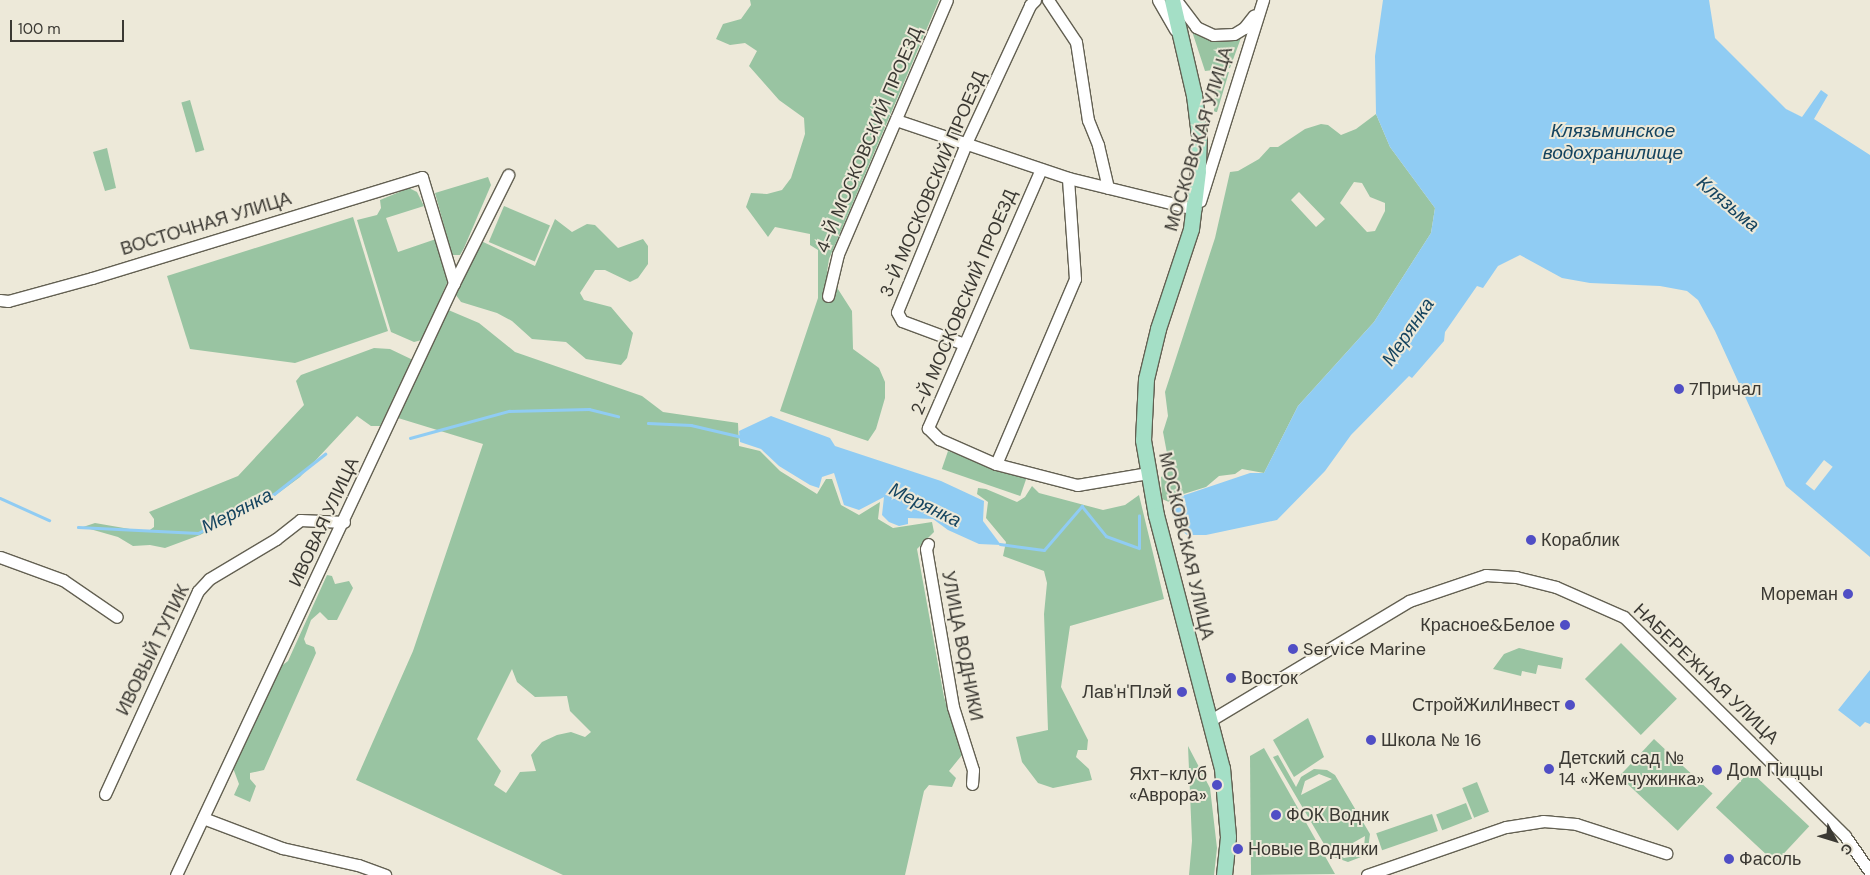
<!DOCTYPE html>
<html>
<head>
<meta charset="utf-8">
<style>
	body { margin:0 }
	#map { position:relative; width:1870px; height:875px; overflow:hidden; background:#ede9d9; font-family:"DM Sans",sans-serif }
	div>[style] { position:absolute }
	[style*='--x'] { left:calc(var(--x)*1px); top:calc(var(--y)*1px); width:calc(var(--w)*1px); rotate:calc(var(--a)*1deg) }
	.green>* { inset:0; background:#99c4a2; transform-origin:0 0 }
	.water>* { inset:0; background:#90ccf3 }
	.pier>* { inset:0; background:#ede9d9; transform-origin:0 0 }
	.stream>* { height:2.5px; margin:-1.25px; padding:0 1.25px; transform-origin:1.25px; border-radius:1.25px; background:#90ccf3 }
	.roads { filter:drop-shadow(1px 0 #636052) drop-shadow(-1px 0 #636052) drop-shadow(0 1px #636052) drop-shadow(0 -1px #636052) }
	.minor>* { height:11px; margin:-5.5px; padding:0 5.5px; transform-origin:5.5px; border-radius:5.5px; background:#fff }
	.major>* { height:15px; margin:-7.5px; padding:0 7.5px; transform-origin:7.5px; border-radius:7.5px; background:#a4dfc6 }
	.dots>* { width:14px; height:14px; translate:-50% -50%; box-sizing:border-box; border:2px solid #ede9d9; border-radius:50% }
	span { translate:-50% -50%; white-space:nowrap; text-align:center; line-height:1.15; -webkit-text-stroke:4px #ede9d9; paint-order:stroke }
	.street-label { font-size:18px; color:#3b3933 }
	.poi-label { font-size:18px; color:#3b3933 }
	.left { translate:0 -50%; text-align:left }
	.right { translate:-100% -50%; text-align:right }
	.water-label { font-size:19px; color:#15445f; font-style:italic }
	.north { position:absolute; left:1810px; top:815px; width:50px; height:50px; -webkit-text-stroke:4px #ede9d9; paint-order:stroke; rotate:129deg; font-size:14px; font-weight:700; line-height:20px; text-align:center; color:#3b3933 }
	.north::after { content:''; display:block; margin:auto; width:18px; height:22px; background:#3b3933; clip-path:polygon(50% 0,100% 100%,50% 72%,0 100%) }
	.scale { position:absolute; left:10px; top:20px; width:114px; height:22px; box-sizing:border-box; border:2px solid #3b3933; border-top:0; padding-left:6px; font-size:15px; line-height:18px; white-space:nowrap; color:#3b3933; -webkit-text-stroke:4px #ede9d9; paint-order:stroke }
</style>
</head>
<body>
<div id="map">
	<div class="green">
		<i style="clip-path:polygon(750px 0,939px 0,829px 259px,827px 272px,852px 311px,853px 349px,879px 368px,885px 382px,885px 398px,876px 429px,868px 441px,780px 411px,818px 298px,818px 250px,810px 245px,810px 234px,775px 227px,768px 237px,746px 207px,751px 193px,767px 194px,782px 190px,791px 178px,805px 134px,804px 118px,779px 100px,749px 66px,757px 51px,745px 43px,730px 45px,716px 39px,723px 24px,741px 19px,751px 5px)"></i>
		<i style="clip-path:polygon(1190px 25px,1208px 39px,1218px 41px,1242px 35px,1230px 68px,1205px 71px)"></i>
		<i style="clip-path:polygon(1229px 72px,1217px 112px,1214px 112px,1214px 89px,1218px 88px,1216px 74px)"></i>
		<i style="left:190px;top:100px;width:52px;height:9px;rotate:74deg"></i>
		<i style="clip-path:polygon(evenodd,1376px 114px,1390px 147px,1435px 208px,1431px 233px,1374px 322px,1298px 406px,1264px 473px,1242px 469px,1235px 474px,1219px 476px,1206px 487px,1174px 497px,1169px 502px,1162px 499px,1161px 477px,1168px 472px,1169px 464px,1163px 432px,1168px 416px,1165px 392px,1215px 238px,1230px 172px,1238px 171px,1259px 159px,1270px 147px,1278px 147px,1305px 129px,1321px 124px,1328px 125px,1341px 135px,1356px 129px,1376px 114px,1354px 182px,1362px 183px,1370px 197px,1385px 203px,1385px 211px,1375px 231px,1367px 232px,1340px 203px,1354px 182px,1376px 114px,1299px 192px,1325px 219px,1316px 227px,1291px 200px,1299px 192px)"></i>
		<i style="clip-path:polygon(107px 148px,116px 188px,105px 191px,93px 152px)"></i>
		<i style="clip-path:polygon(488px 177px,491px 185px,464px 248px,460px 255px,452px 255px,435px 193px)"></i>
		<i style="clip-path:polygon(409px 188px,417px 192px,424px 206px,386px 218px,398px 252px,436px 239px,447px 275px,447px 283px,422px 340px,414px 342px,391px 332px,357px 220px,377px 215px,381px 208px,380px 200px)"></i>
		<i style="left:504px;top:206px;width:50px;height:39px;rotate:23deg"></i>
		<i style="clip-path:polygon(353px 217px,388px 331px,295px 363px,190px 349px,167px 276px)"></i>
		<i style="clip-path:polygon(555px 219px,572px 232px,587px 224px,595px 225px,618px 248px,643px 239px,648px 246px,648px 264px,638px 278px,630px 282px,605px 270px,595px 270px,580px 293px,584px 300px,611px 307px,633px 333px,627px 358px,621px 365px,586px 359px,566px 342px,532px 339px,512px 321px,497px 313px,461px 302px,456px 295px,481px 241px,535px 266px)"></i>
		<i style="clip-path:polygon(evenodd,446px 309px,479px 323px,515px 352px,642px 396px,663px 412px,738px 423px,739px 446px,760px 451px,780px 471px,817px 494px,826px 479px,832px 479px,841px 505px,859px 515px,880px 502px,878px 519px,893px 528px,932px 522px,934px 532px,917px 549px,944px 697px,962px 755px,949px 771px,956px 778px,952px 787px,929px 785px,924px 791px,905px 875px,563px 875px,356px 780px,413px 651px,483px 444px,398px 418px,446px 309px,512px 669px,517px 682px,535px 697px,567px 696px,570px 711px,591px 732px,585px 737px,571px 732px,557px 735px,542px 742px,531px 755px,536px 771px,520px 772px,506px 793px,494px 785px,501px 771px,477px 739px,512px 669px)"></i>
		<i style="clip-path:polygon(374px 348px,390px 349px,413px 360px,380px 426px,371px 426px,357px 416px,300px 477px,273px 497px,200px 535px,165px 548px,150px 545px,133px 546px,118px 537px,83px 527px,95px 523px,147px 532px,154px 527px,154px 519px,149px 512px,238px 476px,304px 405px,296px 381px,301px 375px)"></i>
		<i style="left:948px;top:451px;width:83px;height:19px;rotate:19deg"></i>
		<i style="clip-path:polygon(1032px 486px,1039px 493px,1103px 510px,1125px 505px,1139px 495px,1164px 599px,1070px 626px,1061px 687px,1088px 740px,1087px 750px,1078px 750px,1076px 757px,1089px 769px,1092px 780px,1053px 788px,1038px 783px,1022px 762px,1016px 737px,1048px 730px,1044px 614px,1047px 583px,1044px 571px,1003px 556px,1006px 542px,986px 518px,988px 502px,977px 494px,978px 488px,986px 489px,1017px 502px,1025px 497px)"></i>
		<i style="clip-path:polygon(327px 575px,332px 576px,335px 584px,349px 581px,353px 588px,337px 620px,328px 620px,320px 612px,311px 620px,304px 639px,306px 644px,314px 647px,316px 653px,264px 770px,250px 773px,250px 779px,256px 786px,250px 802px,234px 795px,239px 784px,233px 768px,280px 667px,288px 661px)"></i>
		<i style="left:1621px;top:643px;width:79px;height:51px;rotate:45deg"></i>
		<i style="clip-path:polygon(1519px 648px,1563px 658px,1561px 669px,1538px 665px,1536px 674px,1522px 671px,1521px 676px,1493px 669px,1504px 654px)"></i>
		<i style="clip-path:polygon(1308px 718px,1324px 757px,1294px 777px,1273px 740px)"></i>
		<i style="left:1654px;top:739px;width:80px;height:51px;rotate:43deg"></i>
		<i style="clip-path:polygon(1188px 746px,1210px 788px,1217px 848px,1214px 875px,1189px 875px,1192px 841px)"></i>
		<i style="clip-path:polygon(1264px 748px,1335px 874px,1251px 875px,1250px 756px)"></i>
		<i style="clip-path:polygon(evenodd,1278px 755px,1296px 787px,1301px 777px,1314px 769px,1327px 770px,1335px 775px,1370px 834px,1368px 849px,1361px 857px,1348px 862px,1331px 856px,1273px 757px,1278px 755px,1319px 774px,1332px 779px,1301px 795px,1305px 781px,1319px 774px,1278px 755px,1365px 836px,1364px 847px,1355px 856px,1344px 858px,1335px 853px,1365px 836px)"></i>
		<i style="left:1750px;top:771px;width:81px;height:50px;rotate:43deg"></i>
		<i style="left:1477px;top:782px;width:32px;height:16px;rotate:68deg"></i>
		<i style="left:1466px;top:803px;width:17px;height:32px;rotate:69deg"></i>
		<i style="left:1432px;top:814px;width:18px;height:59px;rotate:71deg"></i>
	</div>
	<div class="water">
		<i style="clip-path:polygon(1383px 0,1709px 0,1715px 38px,1786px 109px,1802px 117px,1821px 90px,1828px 95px,1814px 119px,1870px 155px,1870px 557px,1786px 486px,1715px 331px,1698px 300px,1687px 291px,1660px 286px,1590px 283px,1562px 278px,1520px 255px,1498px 266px,1483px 288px,1477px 286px,1445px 332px,1444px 341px,1412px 378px,1409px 376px,1351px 435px,1325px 471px,1277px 520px,1206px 535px,1187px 535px,1178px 527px,1170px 509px,1176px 498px,1250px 473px,1264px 473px,1298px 406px,1374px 322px,1431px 233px,1435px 208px,1390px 147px,1376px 114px,1375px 56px)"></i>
		<i style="clip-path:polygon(771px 416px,830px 438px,835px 446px,941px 481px,984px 501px,983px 521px,1001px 545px,979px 544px,948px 530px,933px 519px,908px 518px,908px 524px,899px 526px,889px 522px,882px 515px,884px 497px,859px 510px,844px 505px,834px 473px,822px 477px,819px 488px,810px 485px,779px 466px,761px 449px,740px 442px,739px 431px)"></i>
		<i style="clip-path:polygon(1870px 670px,1870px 724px,1865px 722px,1860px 727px,1838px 710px)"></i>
	</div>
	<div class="pier">
		<i style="left:1824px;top:460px;width:11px;height:30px;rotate:38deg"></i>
	</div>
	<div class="stream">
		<i style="--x:648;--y:423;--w:43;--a:2.7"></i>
		<i style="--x:691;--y:425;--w:52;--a:13.2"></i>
		<i style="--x:410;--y:438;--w:103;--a:-15.3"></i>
		<i style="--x:509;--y:411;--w:80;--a:-1.4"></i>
		<i style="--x:589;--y:409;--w:30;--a:14"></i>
		<i style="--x:0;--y:498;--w:54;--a:24.2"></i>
		<i style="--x:78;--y:527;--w:120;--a:2.9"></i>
		<i style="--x:198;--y:533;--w:85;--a:-27.2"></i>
		<i style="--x:274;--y:494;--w:65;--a:-38.1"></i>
		<i style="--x:1000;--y:544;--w:44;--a:7.8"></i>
		<i style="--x:1044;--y:550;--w:58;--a:-49.2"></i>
		<i style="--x:1082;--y:506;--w:38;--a:51"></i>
		<i style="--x:1106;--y:536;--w:35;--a:20"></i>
		<i style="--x:1139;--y:548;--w:32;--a:-90"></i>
	</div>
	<div class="roads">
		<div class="minor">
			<i style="--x:1048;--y:0;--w:50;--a:56.3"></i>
			<i style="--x:1076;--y:42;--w:79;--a:81.3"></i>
			<i style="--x:1088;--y:120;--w:27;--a:68"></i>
			<i style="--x:1098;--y:145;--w:44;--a:76.9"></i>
			<i style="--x:1158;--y:0;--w:34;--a:60"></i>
			<i style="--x:1176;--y:0;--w:34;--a:53"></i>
			<i style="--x:1196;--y:27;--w:19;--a:25"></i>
			<i style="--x:1213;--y:35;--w:21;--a:-3"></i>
			<i style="--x:1234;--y:34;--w:12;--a:-31"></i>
			<i style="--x:1244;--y:28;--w:16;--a:-52"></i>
			<i style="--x:896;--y:120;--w:182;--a:18.6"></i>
			<i style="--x:1068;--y:178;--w:131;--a:13.7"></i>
			<i style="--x:1041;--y:169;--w:283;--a:113.6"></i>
			<i style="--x:928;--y:428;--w:16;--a:45"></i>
			<i style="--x:939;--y:439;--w:62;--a:23.7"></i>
			<i style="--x:996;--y:464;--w:84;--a:14.5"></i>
			<i style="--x:1077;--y:485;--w:72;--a:-9.6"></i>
			<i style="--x:1200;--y:201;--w:211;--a:-72.6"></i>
			<i style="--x:828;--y:296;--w:43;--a:-76.6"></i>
			<i style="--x:838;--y:254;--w:276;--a:-66.8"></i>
			<i style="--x:0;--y:300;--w:8;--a:7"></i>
			<i style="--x:8;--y:301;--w:87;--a:-15.3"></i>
			<i style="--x:92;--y:278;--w:345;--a:-17"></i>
			<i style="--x:422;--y:177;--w:111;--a:73.2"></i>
			<i style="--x:964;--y:344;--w:66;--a:-159.6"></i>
			<i style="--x:902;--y:321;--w:10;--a:-119"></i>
			<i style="--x:897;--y:312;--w:185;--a:-67.7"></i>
			<i style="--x:967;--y:141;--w:150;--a:-65.1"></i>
			<i style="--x:1030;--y:5;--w:7;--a:-45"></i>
			<i style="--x:996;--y:464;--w:201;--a:-66.9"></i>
			<i style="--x:1075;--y:279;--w:101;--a:-94"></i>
			<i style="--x:928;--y:544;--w:5;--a:112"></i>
			<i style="--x:926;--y:549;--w:160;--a:80.3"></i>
			<i style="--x:953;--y:707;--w:66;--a:72.4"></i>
			<i style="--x:973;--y:770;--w:14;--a:94"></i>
			<i style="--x:0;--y:557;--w:67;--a:20.1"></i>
			<i style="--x:63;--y:580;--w:65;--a:34.4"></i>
			<i style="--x:1211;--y:720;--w:231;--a:-31"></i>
			<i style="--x:1409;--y:601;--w:81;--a:-18.7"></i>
			<i style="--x:1486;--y:575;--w:30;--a:4"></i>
			<i style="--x:1516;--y:577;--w:41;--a:14"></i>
			<i style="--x:1556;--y:587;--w:74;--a:23.8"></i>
			<i style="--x:1624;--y:617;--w:311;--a:44.7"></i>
			<i style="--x:1845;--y:836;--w:44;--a:55.2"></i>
			<i style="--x:105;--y:794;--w:223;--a:-65.4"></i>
			<i style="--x:198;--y:591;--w:16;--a:-47"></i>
			<i style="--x:209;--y:579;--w:78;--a:-30.8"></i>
			<i style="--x:276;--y:539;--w:31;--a:-38"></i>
			<i style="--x:300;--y:520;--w:44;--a:2.6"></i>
			<i style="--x:203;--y:818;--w:85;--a:20.8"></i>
			<i style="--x:282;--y:848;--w:78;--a:12.6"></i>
			<i style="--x:358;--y:865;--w:29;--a:20"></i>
			<i style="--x:176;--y:875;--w:654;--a:-64.85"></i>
			<i style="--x:454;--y:283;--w:121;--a:-63.4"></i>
			<i style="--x:1367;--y:875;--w:147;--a:-19.1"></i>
			<i style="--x:1506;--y:827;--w:37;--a:-9"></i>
			<i style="--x:1543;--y:821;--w:33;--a:5"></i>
			<i style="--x:1576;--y:824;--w:95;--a:17.9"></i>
		</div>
		<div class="major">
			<i style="--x:1172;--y:0;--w:98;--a:77"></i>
			<i style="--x:1194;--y:95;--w:39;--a:83"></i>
			<i style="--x:1199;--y:134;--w:37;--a:92"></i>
			<i style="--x:1198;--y:171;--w:58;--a:96.9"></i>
			<i style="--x:1191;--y:229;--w:105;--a:108.3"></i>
			<i style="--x:1158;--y:329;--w:51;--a:103.5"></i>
			<i style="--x:1146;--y:379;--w:61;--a:92.8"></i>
			<i style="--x:1143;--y:440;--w:76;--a:80.2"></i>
			<i style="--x:1156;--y:515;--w:261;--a:75.4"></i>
			<i style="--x:1222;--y:768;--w:69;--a:85"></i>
			<i style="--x:1228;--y:837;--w:38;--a:96"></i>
		</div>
	</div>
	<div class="dots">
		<i style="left:1679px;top:389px;background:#504ec5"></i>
		<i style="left:1531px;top:540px;background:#504ec5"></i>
		<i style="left:1848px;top:594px;background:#504ec5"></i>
		<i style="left:1565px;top:625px;background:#504ec5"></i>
		<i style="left:1293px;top:649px;background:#504ec5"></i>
		<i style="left:1231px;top:678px;background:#504ec5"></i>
		<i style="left:1182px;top:692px;background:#504ec5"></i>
		<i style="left:1570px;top:705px;background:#504ec5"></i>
		<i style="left:1371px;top:740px;background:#504ec5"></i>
		<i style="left:1549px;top:769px;background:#504ec5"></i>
		<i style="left:1717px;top:770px;background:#504ec5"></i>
		<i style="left:1217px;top:785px;background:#504ec5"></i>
		<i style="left:1276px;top:815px;background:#504ec5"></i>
		<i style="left:1238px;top:849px;background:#504ec5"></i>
		<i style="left:1729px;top:859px;background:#504ec5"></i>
	</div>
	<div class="street-label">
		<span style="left:1199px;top:139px;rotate:-73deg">МОСКОВСКАЯ УЛИЦА</span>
		<span style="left:869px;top:140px;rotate:-67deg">4-Й МОСКОВСКИЙ ПРОЕЗД</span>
		<span style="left:933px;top:184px;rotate:-67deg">3-Й МОСКОВСКИЙ ПРОЕЗД</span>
		<span style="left:206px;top:224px;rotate:-17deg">ВОСТОЧНАЯ УЛИЦА</span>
		<span style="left:964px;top:302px;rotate:-67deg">2-Й МОСКОВСКИЙ ПРОЕЗД</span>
		<span style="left:324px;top:522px;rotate:-65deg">ИВОВАЯ УЛИЦА</span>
		<span style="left:1186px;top:546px;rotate:77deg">МОСКОВСКАЯ УЛИЦА</span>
		<span style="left:962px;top:646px;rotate:79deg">УЛИЦА ВОДНИКИ</span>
		<span style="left:153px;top:650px;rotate:-64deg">ИВОВЫЙ ТУПИК</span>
		<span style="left:1706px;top:674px;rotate:44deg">НАБЕРЕЖНАЯ УЛИЦА</span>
	</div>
	<div class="poi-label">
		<span class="left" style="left:1689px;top:389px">7Причал</span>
		<span class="left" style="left:1541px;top:540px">Кораблик</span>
		<span class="right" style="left:1838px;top:594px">Мореман</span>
		<span class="right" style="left:1555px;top:625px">Красное&amp;Белое</span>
		<span class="left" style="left:1303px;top:649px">Service Marine</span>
		<span class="left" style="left:1241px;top:678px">Восток</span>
		<span class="right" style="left:1172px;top:692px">Лав'н'Плэй</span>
		<span class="right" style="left:1560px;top:705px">СтройЖилИнвест</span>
		<span class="left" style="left:1381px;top:740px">Школа № 16</span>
		<span class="left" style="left:1559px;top:769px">Детский сад №<br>14 «Жемчужинка»</span>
		<span class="left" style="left:1727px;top:770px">Дом Пиццы</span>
		<span class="right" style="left:1207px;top:785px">Яхт-клуб<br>«Аврора»</span>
		<span class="left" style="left:1286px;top:815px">ФОК Водник</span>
		<span class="left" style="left:1248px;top:849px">Новые Водники</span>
		<span class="left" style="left:1739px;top:859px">Фасоль</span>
	</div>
	<div class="water-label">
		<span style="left:1613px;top:142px">Клязьминское<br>водохранилище</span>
		<span style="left:1728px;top:204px;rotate:40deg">Клязьма</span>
		<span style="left:1408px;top:332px;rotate:-56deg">Мерянка</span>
		<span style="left:925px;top:505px;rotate:26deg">Мерянка</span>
		<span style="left:237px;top:511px;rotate:-27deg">Мерянка</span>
	</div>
	<div class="north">С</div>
	<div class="scale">100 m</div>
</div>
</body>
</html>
